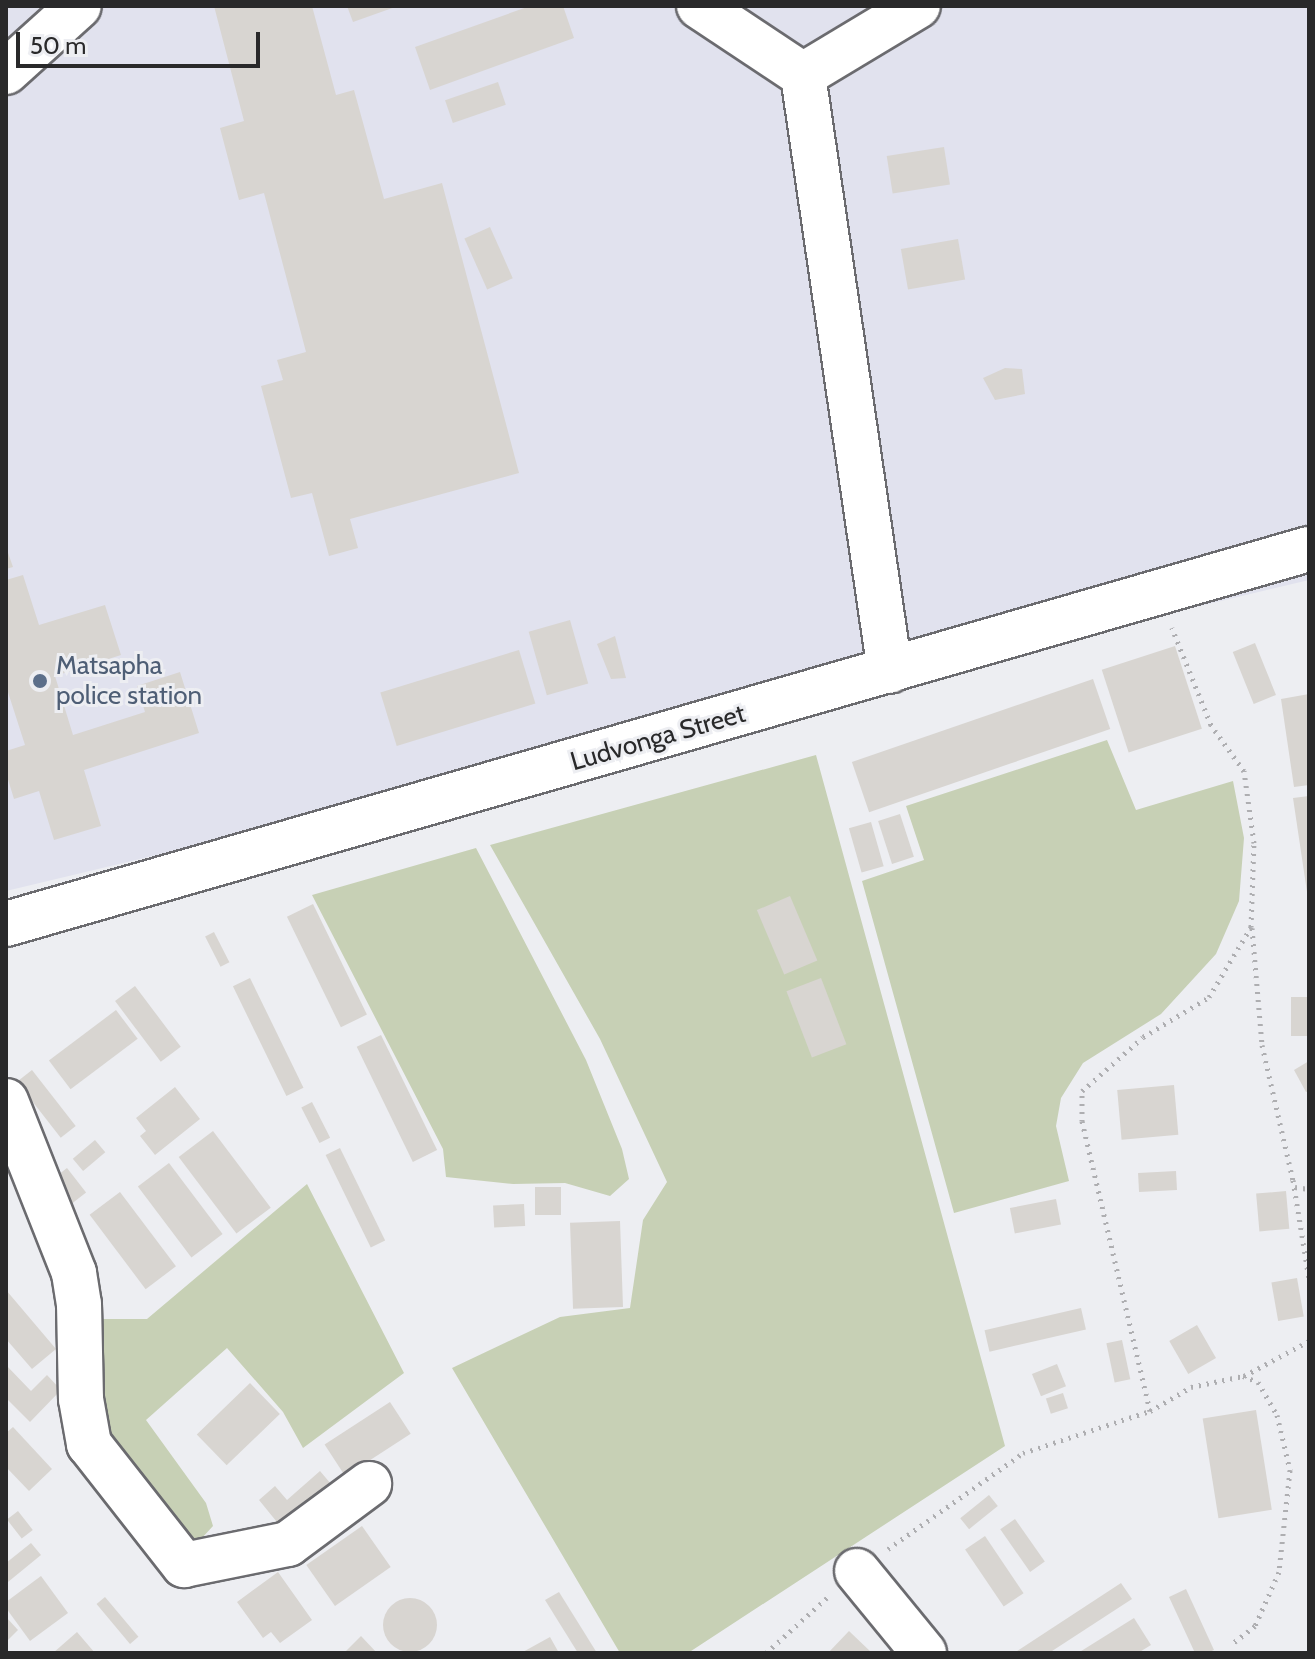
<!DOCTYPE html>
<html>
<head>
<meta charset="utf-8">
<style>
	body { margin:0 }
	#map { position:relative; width:1315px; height:1659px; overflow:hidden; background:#edeef2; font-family:Cabin,sans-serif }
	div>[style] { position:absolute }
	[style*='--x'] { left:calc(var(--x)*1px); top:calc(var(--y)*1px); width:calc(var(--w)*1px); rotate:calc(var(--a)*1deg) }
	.built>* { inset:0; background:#e1e2ee }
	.green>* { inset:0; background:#c7d0b5 }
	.building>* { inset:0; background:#d8d5d1; transform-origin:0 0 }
	.round { border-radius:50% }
	.path>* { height:5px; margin-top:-2.5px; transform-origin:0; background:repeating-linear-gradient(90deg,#aeaeb1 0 2px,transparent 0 8px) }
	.roads { filter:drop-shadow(2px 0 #6b6b6f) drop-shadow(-2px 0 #6b6b6f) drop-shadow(0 2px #6b6b6f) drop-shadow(0 -2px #6b6b6f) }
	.minor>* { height:44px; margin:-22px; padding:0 22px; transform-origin:22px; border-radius:22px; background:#fff }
	.dots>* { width:22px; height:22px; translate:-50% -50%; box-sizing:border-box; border:4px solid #edeef2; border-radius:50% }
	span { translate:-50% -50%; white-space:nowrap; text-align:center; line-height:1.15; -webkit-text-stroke:6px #edeef2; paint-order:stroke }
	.service-label { font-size:26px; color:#4e5e75 }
	.left { translate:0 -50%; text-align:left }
	.street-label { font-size:26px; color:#29292a }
	.frame { position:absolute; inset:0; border:8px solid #29292a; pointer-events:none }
	.scale { position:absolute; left:16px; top:32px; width:244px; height:36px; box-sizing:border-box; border:4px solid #29292a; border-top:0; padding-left:10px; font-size:24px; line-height:28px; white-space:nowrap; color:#29292a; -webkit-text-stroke:6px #edeef2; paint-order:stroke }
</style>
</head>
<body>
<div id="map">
	<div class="built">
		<i style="clip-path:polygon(6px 6px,1309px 6px,1309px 580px,6px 891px)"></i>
	</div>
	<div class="green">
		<i style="clip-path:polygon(1107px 740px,1136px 810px,1233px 781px,1244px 838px,1239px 901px,1216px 954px,1161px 1014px,1083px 1063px,1061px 1098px,1056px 1126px,1069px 1181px,954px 1213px,862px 881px,924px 860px,906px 806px)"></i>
		<i style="clip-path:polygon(816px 755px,1005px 1446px,688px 1653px,620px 1653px,452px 1368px,560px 1317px,630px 1308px,643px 1220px,667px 1182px,600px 1039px,490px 845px)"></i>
		<i style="clip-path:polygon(476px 848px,586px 1060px,622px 1149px,629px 1179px,610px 1196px,565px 1183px,513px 1184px,446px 1177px,443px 1149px,312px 895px)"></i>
		<i style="clip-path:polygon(307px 1184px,404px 1373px,303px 1448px,283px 1412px,227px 1348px,146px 1420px,206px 1503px,213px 1526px,201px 1539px,173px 1535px,111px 1462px,84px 1319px,147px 1319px)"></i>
	</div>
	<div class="building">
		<i style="clip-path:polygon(214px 6px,312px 6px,336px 95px,354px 90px,384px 199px,442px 183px,519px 473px,350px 519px,358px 548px,329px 556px,312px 493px,291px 498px,261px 386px,283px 380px,277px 360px,306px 352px,264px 193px,239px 200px,220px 128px,244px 121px)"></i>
		<i style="clip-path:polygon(347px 6px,398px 6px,353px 22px)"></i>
		<i style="clip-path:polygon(530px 6px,563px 6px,574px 38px,430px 90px,415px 47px)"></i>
		<i style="left:498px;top:82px;width:24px;height:56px;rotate:71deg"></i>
		<i style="left:944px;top:147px;width:38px;height:58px;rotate:81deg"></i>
		<i style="left:490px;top:227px;width:56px;height:28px;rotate:66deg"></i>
		<i style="left:958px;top:239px;width:41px;height:58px;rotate:80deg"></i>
		<i style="clip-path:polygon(1005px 368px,1022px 369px,1025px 394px,995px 400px,983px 378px)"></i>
		<i style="clip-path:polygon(6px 547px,13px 567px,6px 569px)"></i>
		<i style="clip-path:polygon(23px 575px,39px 625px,105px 605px,121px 655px,55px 676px,73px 735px,145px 712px,137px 686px,180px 672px,199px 733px,84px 770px,101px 826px,54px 840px,39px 791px,14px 799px,6px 773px,6px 751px,25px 745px,6px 686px,6px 580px)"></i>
		<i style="left:570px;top:620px;width:66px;height:43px;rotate:74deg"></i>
		<i style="clip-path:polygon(615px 636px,626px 678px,611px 679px,597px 644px)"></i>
		<i style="left:1255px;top:643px;width:56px;height:24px;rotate:68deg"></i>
		<i style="left:1175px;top:646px;width:87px;height:77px;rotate:72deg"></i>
		<i style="left:519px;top:650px;width:56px;height:145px;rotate:73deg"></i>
		<i style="left:1093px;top:679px;width:53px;height:255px;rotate:71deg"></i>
		<i style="clip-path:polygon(1309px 694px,1309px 785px,1294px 787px,1281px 699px)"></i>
		<i style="clip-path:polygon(1309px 796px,1309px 892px,1307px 892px,1293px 798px)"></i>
		<i style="left:900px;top:814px;width:45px;height:23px;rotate:72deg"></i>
		<i style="left:871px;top:822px;width:46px;height:23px;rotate:74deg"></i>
		<i style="left:790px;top:896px;width:70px;height:36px;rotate:67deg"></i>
		<i style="left:313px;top:904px;width:123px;height:29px;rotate:64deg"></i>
		<i style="left:214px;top:932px;width:34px;height:10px;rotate:63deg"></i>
		<i style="left:250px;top:978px;width:122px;height:19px;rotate:64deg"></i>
		<i style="left:821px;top:978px;width:71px;height:37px;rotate:69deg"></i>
		<i style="left:135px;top:986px;width:76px;height:25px;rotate:53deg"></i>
		<i style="left:1309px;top:997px;width:39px;height:18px;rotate:90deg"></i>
		<i style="left:116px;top:1010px;width:36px;height:84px;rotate:53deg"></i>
		<i style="left:381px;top:1035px;width:128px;height:27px;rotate:64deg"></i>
		<i style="clip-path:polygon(1309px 1061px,1309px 1091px,1306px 1092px,1294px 1070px)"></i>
		<i style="left:32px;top:1070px;width:71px;height:19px;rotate:52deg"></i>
		<i style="left:1174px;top:1085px;width:50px;height:57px;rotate:85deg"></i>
		<i style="clip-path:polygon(175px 1087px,200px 1119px,155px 1155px,140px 1136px,146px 1131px,136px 1118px)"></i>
		<i style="left:312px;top:1102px;width:40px;height:12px;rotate:63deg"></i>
		<i style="left:213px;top:1131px;width:96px;height:43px;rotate:53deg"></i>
		<i style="left:95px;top:1140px;width:16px;height:29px;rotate:50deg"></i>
		<i style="left:340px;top:1148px;width:103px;height:16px;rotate:64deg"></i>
		<i style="left:169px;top:1163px;width:89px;height:39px;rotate:53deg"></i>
		<i style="left:67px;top:1168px;width:31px;height:24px;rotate:52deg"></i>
		<i style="left:1176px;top:1171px;width:19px;height:38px;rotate:87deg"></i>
		<i style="left:535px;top:1187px;width:26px;height:28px"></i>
		<i style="left:1286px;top:1191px;width:38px;height:30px;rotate:85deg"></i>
		<i style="left:120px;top:1192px;width:93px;height:38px;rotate:53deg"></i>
		<i style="left:1056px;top:1199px;width:26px;height:47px;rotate:79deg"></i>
		<i style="left:524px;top:1204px;width:22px;height:31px;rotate:87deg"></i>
		<i style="left:620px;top:1221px;width:86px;height:50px;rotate:88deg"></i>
		<i style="left:1297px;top:1278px;width:39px;height:26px;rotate:80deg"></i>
		<i style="clip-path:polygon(6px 1290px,56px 1349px,32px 1369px,6px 1339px)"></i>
		<i style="left:1081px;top:1308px;width:22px;height:99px;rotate:77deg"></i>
		<i style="left:1197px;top:1325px;width:38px;height:32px;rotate:60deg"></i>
		<i style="left:1122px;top:1340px;width:40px;height:16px;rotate:78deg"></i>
		<i style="left:1057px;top:1364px;width:24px;height:27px;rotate:68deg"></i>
		<i style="clip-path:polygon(6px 1365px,31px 1391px,47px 1375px,61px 1390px,30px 1422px,6px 1398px)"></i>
		<i style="left:250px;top:1383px;width:43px;height:74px;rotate:46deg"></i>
		<i style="left:1063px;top:1393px;width:16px;height:18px;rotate:72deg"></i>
		<i style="left:390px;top:1402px;width:38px;height:78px;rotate:57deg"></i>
		<i style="left:1256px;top:1410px;width:101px;height:54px;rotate:81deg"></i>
		<i style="clip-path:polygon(13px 1427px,52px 1469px,29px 1491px,6px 1467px,6px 1433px)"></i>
		<i style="clip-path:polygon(320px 1471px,331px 1484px,281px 1527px,259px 1500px,275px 1486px,287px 1500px)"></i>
		<i style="left:989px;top:1495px;width:14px;height:37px;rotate:51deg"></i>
		<i style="left:18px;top:1511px;width:24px;height:14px;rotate:52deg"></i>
		<i style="left:1015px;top:1519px;width:52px;height:18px;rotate:55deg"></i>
		<i style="left:362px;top:1526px;width:50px;height:68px;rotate:55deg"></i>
		<i style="left:985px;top:1536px;width:69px;height:24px;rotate:56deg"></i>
		<i style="clip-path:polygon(31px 1543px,41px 1555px,8px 1582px,6px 1563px)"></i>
		<i style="clip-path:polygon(278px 1572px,312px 1620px,280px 1643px,271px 1632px,263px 1638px,237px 1602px)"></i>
		<i style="clip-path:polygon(41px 1576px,68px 1613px,30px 1641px,6px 1608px,6px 1602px)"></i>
		<i style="clip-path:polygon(1121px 1583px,1132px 1599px,1049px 1653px,1014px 1653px)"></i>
		<i style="clip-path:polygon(1186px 1589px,1214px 1650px,1207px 1653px,1195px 1653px,1169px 1597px)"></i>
		<i style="clip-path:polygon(559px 1592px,597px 1653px,578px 1653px,545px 1600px)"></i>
		<i style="left:105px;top:1597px;width:52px;height:11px;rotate:50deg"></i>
		<i class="round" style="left:383px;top:1598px;width:54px;height:54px"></i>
		<i style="clip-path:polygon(6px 1617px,18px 1630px,6px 1642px)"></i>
		<i style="clip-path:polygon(1134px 1618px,1151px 1645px,1138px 1653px,1078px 1653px)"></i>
		<i style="clip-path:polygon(849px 1631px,872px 1653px,828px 1653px)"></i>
		<i style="clip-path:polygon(77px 1632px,95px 1653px,53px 1653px)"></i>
		<i style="clip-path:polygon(361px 1636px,377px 1653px,344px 1653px)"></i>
		<i style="clip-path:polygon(550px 1637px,559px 1653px,521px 1653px)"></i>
	</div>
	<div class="path">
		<i style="--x:1252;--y:928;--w:117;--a:85.1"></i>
		<i style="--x:1262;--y:1045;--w:139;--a:77.1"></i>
		<i style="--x:1293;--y:1180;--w:100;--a:80.8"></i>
		<i style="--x:1295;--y:1187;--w:14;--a:8"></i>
		<i style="--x:1244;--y:1376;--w:74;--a:-28.3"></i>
		<i style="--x:1150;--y:1411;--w:48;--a:-30.3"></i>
		<i style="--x:1191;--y:1387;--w:53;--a:-11.9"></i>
		<i style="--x:1243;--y:1376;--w:16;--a:22"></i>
		<i style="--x:1258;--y:1382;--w:38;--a:60"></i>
		<i style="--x:1277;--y:1415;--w:57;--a:76.7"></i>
		<i style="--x:1290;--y:1470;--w:103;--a:96.2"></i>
		<i style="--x:1279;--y:1572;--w:59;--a:114"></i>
		<i style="--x:1255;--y:1626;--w:31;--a:142"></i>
		<i style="--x:888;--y:1549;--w:166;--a:-35.4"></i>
		<i style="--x:1023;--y:1453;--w:134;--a:-18.3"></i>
		<i style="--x:1150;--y:1411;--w:298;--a:-103.2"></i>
		<i style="--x:1082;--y:1121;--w:30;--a:-90"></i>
		<i style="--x:1082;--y:1091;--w:81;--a:-41.5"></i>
		<i style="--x:1143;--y:1037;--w:77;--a:-31.2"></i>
		<i style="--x:1209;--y:997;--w:82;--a:-59"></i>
		<i style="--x:1251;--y:927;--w:84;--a:-88"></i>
		<i style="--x:1254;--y:843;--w:73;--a:-97.9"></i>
		<i style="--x:1244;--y:771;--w:57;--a:-125.7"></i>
		<i style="--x:1211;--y:725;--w:105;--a:-111.9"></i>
		<i style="--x:766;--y:1653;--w:86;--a:-42.2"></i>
	</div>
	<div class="roads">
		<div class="minor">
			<i style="--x:699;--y:6;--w:125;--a:33.6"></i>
			<i style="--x:803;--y:75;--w:602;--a:81.7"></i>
			<i style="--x:6;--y:72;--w:98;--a:-42.1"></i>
			<i style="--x:803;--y:75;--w:134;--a:-31"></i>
			<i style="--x:6;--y:924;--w:1356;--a:-16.06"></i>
			<i style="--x:6;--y:1101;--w:185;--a:68.4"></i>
			<i style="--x:74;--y:1273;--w:31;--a:81"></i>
			<i style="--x:79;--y:1304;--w:95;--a:88.8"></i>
			<i style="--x:81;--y:1399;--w:46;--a:79.9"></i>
			<i style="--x:89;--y:1444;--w:154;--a:51.9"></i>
			<i style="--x:184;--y:1565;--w:106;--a:-11.4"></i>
			<i style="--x:288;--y:1544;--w:101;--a:-36.5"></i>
			<i style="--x:857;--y:1571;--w:106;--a:50.7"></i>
		</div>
	</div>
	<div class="dots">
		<i style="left:40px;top:681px;background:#5c6f8a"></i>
	</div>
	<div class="service-label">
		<span class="left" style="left:56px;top:681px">Matsapha<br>police station</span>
	</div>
	<div class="street-label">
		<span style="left:658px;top:738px;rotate:-16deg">Ludvonga Street</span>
	</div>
	<div class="frame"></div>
	<div class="scale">50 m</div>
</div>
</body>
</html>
